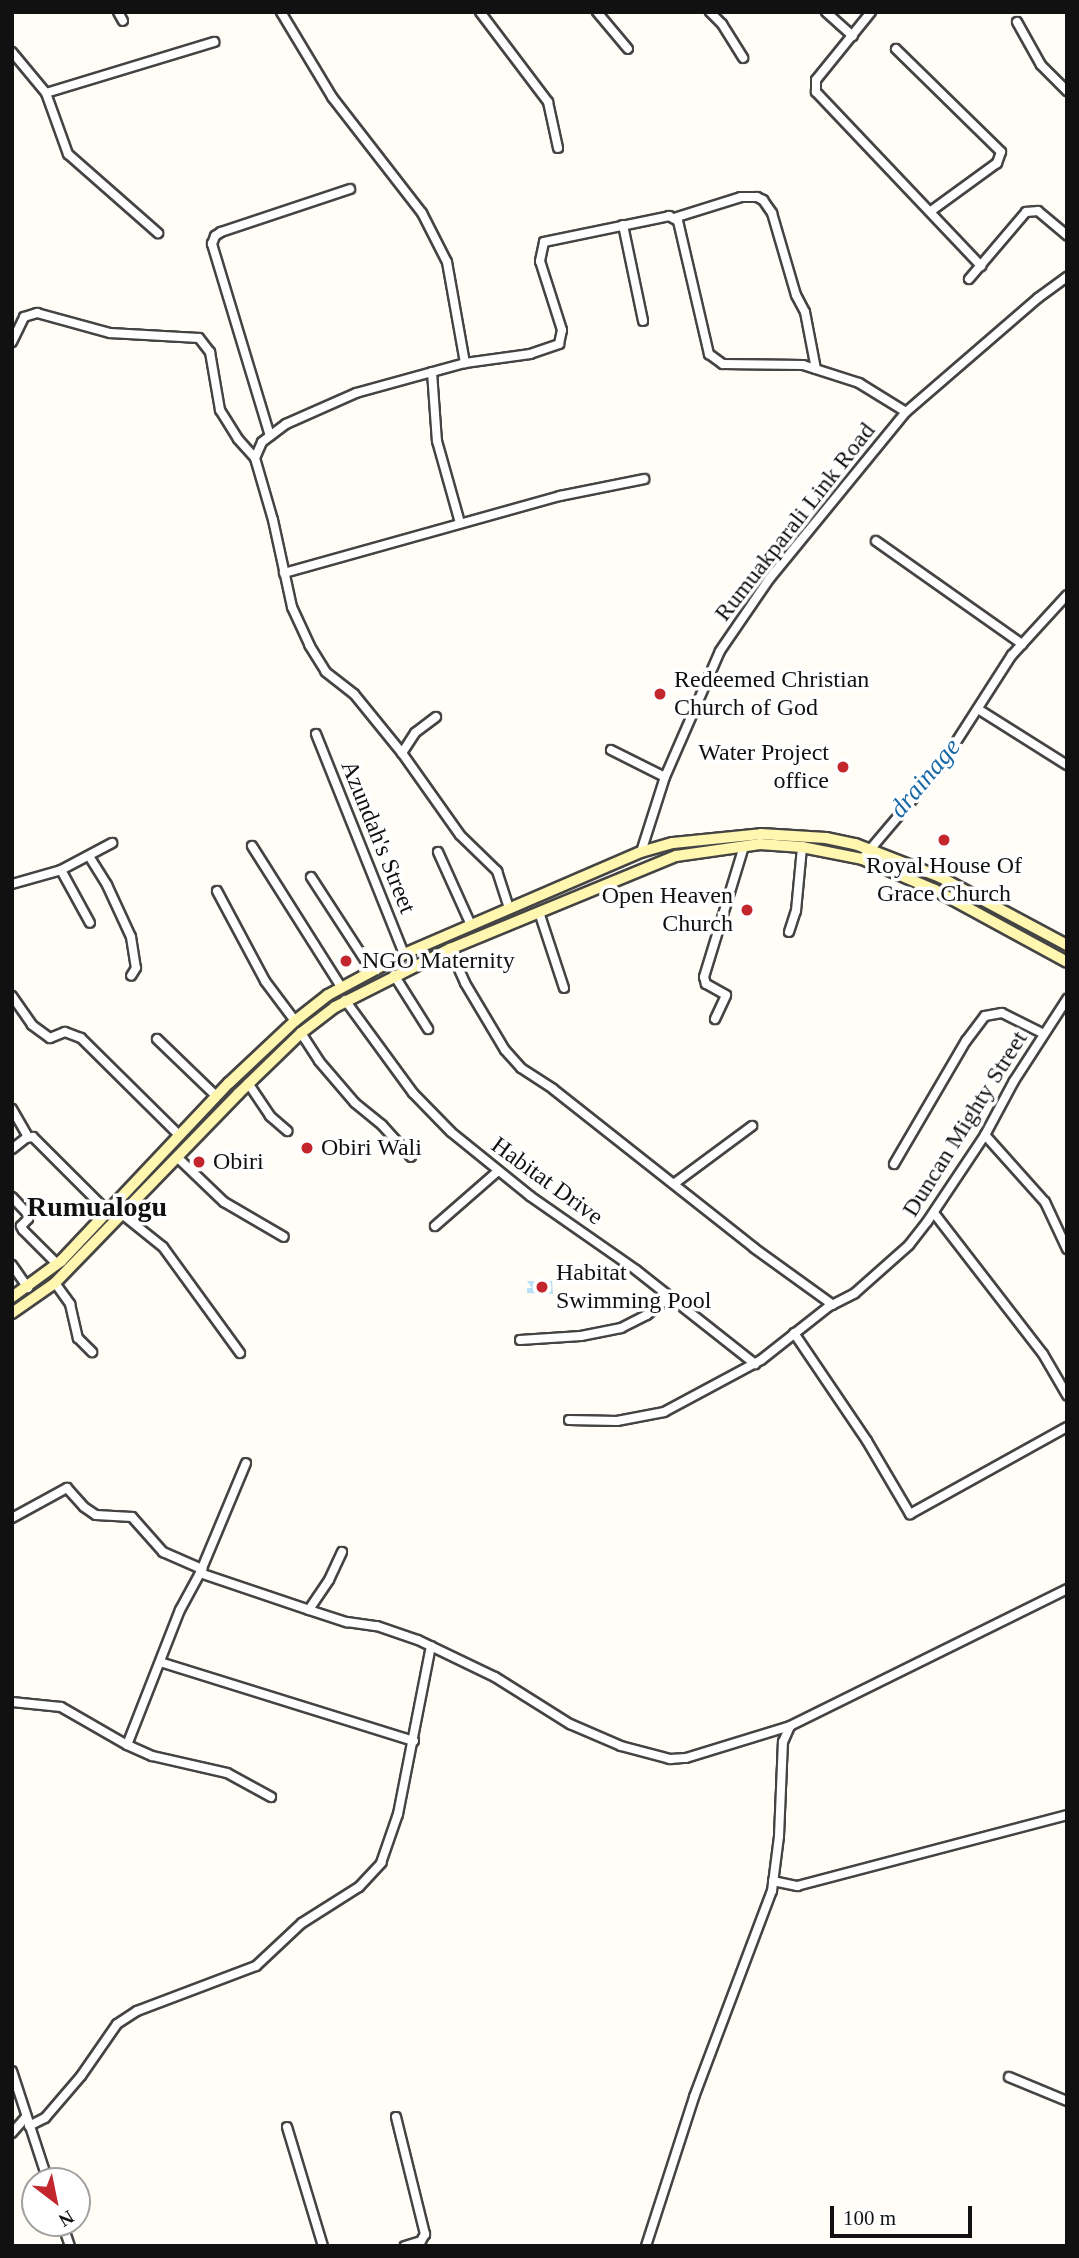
<!DOCTYPE html>
<html>
<head>
<meta charset="utf-8">
<style>
	body { margin:0 }
	#map { position:relative; width:1079px; height:2258px; overflow:hidden; background:#fffdf5; font-family:"Times New Roman",serif }
	div>[style] { position:absolute }
	[style*='--x'] { left:calc(var(--x)*1px); top:calc(var(--y)*1px); width:calc(var(--w)*1px); rotate:calc(var(--a)*1deg) }
	.water>* { inset:0; background:#b9e0f7 }
	.stream>* { height:2.5px; margin:-1.25px; padding:0 1.25px; transform-origin:1.25px; border-radius:1.25px; background:#b9e0f7 }
	.roads { filter:drop-shadow(2px 0 #444) drop-shadow(-2px 0 #444) drop-shadow(0 2px #444) drop-shadow(0 -2px #444) }
	.minor>* { height:8px; margin:-4px; padding:0 4px; transform-origin:4px; border-radius:4px; background:#fff }
	.secondary>* { height:10px; margin:-5px; padding:0 5px; transform-origin:5px; border-radius:5px; background:#fff6b0 }
	.dots>* { width:19px; height:19px; translate:-50% -50%; box-sizing:border-box; border:4px solid #fff; border-radius:50% }
	span { translate:-50% -50%; white-space:nowrap; text-align:center; line-height:1.15; -webkit-text-stroke:7px #fff; paint-order:stroke }
	.street-label { font-size:24px; color:#111 }
	.poi-label { font-size:24px; color:#111 }
	.left { translate:0 -50%; text-align:left }
	.right { translate:-100% -50%; text-align:right }
	.water-label { font-size:26px; color:#1768a6; font-style:italic }
	.quarter-label { font-size:28px; color:#111; font-weight:700 }
	.frame { position:absolute; inset:0; border:14px solid #111; pointer-events:none }
	.north { position:absolute; left:21px; top:2167px; width:70px; height:70px; box-sizing:border-box; background:#fff; border:2px solid #a0a0a0; border-radius:50%; rotate:148deg; font-size:19px; font-weight:700; line-height:28px; text-align:center; color:#111 }
	.north::after { content:''; display:block; margin:auto; width:24px; height:32px; background:#c4262e; clip-path:polygon(50% 0,100% 100%,50% 72%,0 100%) }
	.scale { position:absolute; left:830px; top:2206px; width:142px; height:32px; box-sizing:border-box; border:4px solid #111; border-top:0; padding-left:9px; font-size:21px; line-height:24px; white-space:nowrap; color:#111; -webkit-text-stroke:5px #fff; paint-order:stroke }
</style>
</head>
<body>
<div id="map">
	<div class="water">
		<i style="clip-path:polygon(527px 1281px,552px 1281px,553px 1294px,527px 1293px,527px 1288px,532px 1288px)"></i>
	</div>
	<div class="stream">
		<i style="--x:874;--y:837;--w:42;--a:-47.9"></i>
	</div>
	<div class="roads">
		<div class="minor">
			<i style="--x:118;--y:12;--w:10;--a:61"></i>
			<i style="--x:281;--y:12;--w:99;--a:59"></i>
			<i style="--x:332;--y:97;--w:147;--a:52.2"></i>
			<i style="--x:422;--y:213;--w:55;--a:63"></i>
			<i style="--x:447;--y:262;--w:103;--a:79.9"></i>
			<i style="--x:480;--y:12;--w:113;--a:52.9"></i>
			<i style="--x:548;--y:102;--w:47;--a:77.7"></i>
			<i style="--x:597;--y:12;--w:48;--a:50"></i>
			<i style="--x:710;--y:12;--w:17;--a:45"></i>
			<i style="--x:722;--y:24;--w:40;--a:58"></i>
			<i style="--x:826;--y:12;--w:36;--a:42"></i>
			<i style="--x:871;--y:12;--w:87;--a:129"></i>
			<i style="--x:816;--y:80;--w:12;--a:90"></i>
			<i style="--x:816;--y:92;--w:240;--a:46.5"></i>
			<i style="--x:1017;--y:22;--w:49;--a:60.8"></i>
			<i style="--x:1041;--y:65;--w:37;--a:45"></i>
			<i style="--x:896;--y:49;--w:147;--a:44.4"></i>
			<i style="--x:1001;--y:152;--w:12;--a:110"></i>
			<i style="--x:997;--y:163;--w:82;--a:144"></i>
			<i style="--x:12;--y:52;--w:53;--a:50.3"></i>
			<i style="--x:46;--y:93;--w:65;--a:70.2"></i>
			<i style="--x:68;--y:154;--w:120;--a:41.3"></i>
			<i style="--x:46;--y:93;--w:176;--a:-16.9"></i>
			<i style="--x:674;--y:218;--w:70;--a:-17.4"></i>
			<i style="--x:741;--y:197;--w:16;--a:0"></i>
			<i style="--x:757;--y:197;--w:7;--a:27"></i>
			<i style="--x:763;--y:200;--w:16;--a:55"></i>
			<i style="--x:772;--y:213;--w:85;--a:73.7"></i>
			<i style="--x:796;--y:295;--w:19;--a:62"></i>
			<i style="--x:805;--y:312;--w:58;--a:79.1"></i>
			<i style="--x:623;--y:225;--w:98;--a:78.2"></i>
			<i style="--x:969;--y:279;--w:88;--a:-49.6"></i>
			<i style="--x:1026;--y:212;--w:12;--a:-5"></i>
			<i style="--x:1038;--y:211;--w:38;--a:40"></i>
			<i style="--x:12;--y:342;--w:28;--a:-64"></i>
			<i style="--x:24;--y:317;--w:14;--a:-17"></i>
			<i style="--x:37;--y:313;--w:76;--a:15.3"></i>
			<i style="--x:110;--y:333;--w:89;--a:3.2"></i>
			<i style="--x:199;--y:338;--w:18;--a:52"></i>
			<i style="--x:210;--y:352;--w:59;--a:80.2"></i>
			<i style="--x:220;--y:410;--w:34;--a:58"></i>
			<i style="--x:238;--y:439;--w:25;--a:48"></i>
			<i style="--x:432;--y:372;--w:69;--a:85.9"></i>
			<i style="--x:437;--y:441;--w:85;--a:74.3"></i>
			<i style="--x:270;--y:436;--w:201;--a:-106.8"></i>
			<i style="--x:212;--y:244;--w:9;--a:-69"></i>
			<i style="--x:215;--y:236;--w:7;--a:-34"></i>
			<i style="--x:221;--y:232;--w:136;--a:-18.4"></i>
			<i style="--x:876;--y:541;--w:179;--a:35.2"></i>
			<i style="--x:284;--y:573;--w:287;--a:-15.6"></i>
			<i style="--x:560;--y:496;--w:86;--a:-11.4"></i>
			<i style="--x:978;--y:709;--w:105;--a:32.2"></i>
			<i style="--x:436;--y:717;--w:26;--a:143"></i>
			<i style="--x:415;--y:733;--w:24;--a:123"></i>
			<i style="--x:402;--y:753;--w:100;--a:54.7"></i>
			<i style="--x:460;--y:835;--w:52;--a:44.2"></i>
			<i style="--x:497;--y:871;--w:38;--a:72"></i>
			<i style="--x:316;--y:734;--w:237;--a:68.2"></i>
			<i style="--x:611;--y:750;--w:60;--a:26.6"></i>
			<i style="--x:402;--y:753;--w:76;--a:-129.1"></i>
			<i style="--x:354;--y:694;--w:36;--a:-142"></i>
			<i style="--x:326;--y:672;--w:31;--a:-122"></i>
			<i style="--x:310;--y:646;--w:43;--a:-114.8"></i>
			<i style="--x:292;--y:607;--w:89;--a:-102.3"></i>
			<i style="--x:273;--y:520;--w:65;--a:-106.2"></i>
			<i style="--x:255;--y:458;--w:17;--a:-66"></i>
			<i style="--x:262;--y:442;--w:30;--a:-37"></i>
			<i style="--x:286;--y:424;--w:77;--a:-23.9"></i>
			<i style="--x:356;--y:393;--w:113;--a:-15.4"></i>
			<i style="--x:465;--y:363;--w:66;--a:-7.9"></i>
			<i style="--x:530;--y:354;--w:31;--a:-19"></i>
			<i style="--x:559;--y:344;--w:14;--a:-78"></i>
			<i style="--x:562;--y:330;--w:72;--a:-107.7"></i>
			<i style="--x:540;--y:261;--w:19;--a:-78"></i>
			<i style="--x:544;--y:242;--w:128;--a:-11.7"></i>
			<i style="--x:669;--y:216;--w:10;--a:29"></i>
			<i style="--x:678;--y:221;--w:137;--a:76.9"></i>
			<i style="--x:709;--y:354;--w:17;--a:36"></i>
			<i style="--x:723;--y:364;--w:80;--a:0.7"></i>
			<i style="--x:803;--y:365;--w:59;--a:17.8"></i>
			<i style="--x:859;--y:383;--w:55;--a:31.7"></i>
			<i style="--x:252;--y:846;--w:167;--a:57.7"></i>
			<i style="--x:438;--y:852;--w:80;--a:65.7"></i>
			<i style="--x:641;--y:852;--w:79;--a:-72.3"></i>
			<i style="--x:665;--y:777;--w:137;--a:-66.4"></i>
			<i style="--x:720;--y:651;--w:88;--a:-55.6"></i>
			<i style="--x:770;--y:578;--w:215;--a:-50.7"></i>
			<i style="--x:906;--y:412;--w:174;--a:-40.8"></i>
			<i style="--x:1038;--y:298;--w:36;--a:-36"></i>
			<i style="--x:89;--y:856;--w:34;--a:58"></i>
			<i style="--x:107;--y:885;--w:57;--a:65.2"></i>
			<i style="--x:131;--y:937;--w:31;--a:81"></i>
			<i style="--x:136;--y:968;--w:9;--a:122"></i>
			<i style="--x:862;--y:859;--w:121;--a:-49.7"></i>
			<i style="--x:940;--y:767;--w:133;--a:-57.3"></i>
			<i style="--x:1012;--y:655;--w:81;--a:-47.5"></i>
			<i style="--x:61;--y:870;--w:60;--a:61.3"></i>
			<i style="--x:311;--y:877;--w:112;--a:57"></i>
			<i style="--x:12;--y:884;--w:51;--a:-15.9"></i>
			<i style="--x:61;--y:870;--w:58;--a:-27.9"></i>
			<i style="--x:217;--y:891;--w:102;--a:61.9"></i>
			<i style="--x:265;--y:981;--w:50;--a:53.1"></i>
			<i style="--x:539;--y:912;--w:80;--a:71.8"></i>
			<i style="--x:789;--y:932;--w:22;--a:-72"></i>
			<i style="--x:796;--y:911;--w:64;--a:-84.6"></i>
			<i style="--x:450;--y:949;--w:37;--a:66"></i>
			<i style="--x:465;--y:983;--w:78;--a:59.2"></i>
			<i style="--x:505;--y:1050;--w:24;--a:48"></i>
			<i style="--x:521;--y:1068;--w:38;--a:33"></i>
			<i style="--x:553;--y:1089;--w:256;--a:38.3"></i>
			<i style="--x:754;--y:1248;--w:97;--a:35.8"></i>
			<i style="--x:394;--y:975;--w:64;--a:57.8"></i>
			<i style="--x:12;--y:996;--w:35;--a:55"></i>
			<i style="--x:32;--y:1025;--w:22;--a:36"></i>
			<i style="--x:50;--y:1038;--w:16;--a:-22"></i>
			<i style="--x:65;--y:1032;--w:17;--a:21"></i>
			<i style="--x:81;--y:1038;--w:138;--a:44.7"></i>
			<i style="--x:345;--y:1000;--w:115;--a:53.8"></i>
			<i style="--x:413;--y:1093;--w:54;--a:45.7"></i>
			<i style="--x:451;--y:1132;--w:102;--a:39"></i>
			<i style="--x:530;--y:1196;--w:129;--a:34.9"></i>
			<i style="--x:636;--y:1270;--w:152;--a:38.3"></i>
			<i style="--x:715;--y:1019;--w:26;--a:-65"></i>
			<i style="--x:726;--y:995;--w:23;--a:-151"></i>
			<i style="--x:706;--y:984;--w:7;--a:-106"></i>
			<i style="--x:704;--y:977;--w:137;--a:-73"></i>
			<i style="--x:301;--y:1033;--w:33;--a:57"></i>
			<i style="--x:319;--y:1061;--w:55;--a:49.4"></i>
			<i style="--x:355;--y:1103;--w:35;--a:39"></i>
			<i style="--x:382;--y:1125;--w:43;--a:47.8"></i>
			<i style="--x:157;--y:1039;--w:82;--a:44"></i>
			<i style="--x:248;--y:1083;--w:40;--a:56"></i>
			<i style="--x:270;--y:1116;--w:23;--a:41"></i>
			<i style="--x:12;--y:1109;--w:32;--a:60"></i>
			<i style="--x:985;--y:1135;--w:90;--a:48.2"></i>
			<i style="--x:1045;--y:1202;--w:52;--a:64.9"></i>
			<i style="--x:12;--y:1149;--w:18;--a:-38"></i>
			<i style="--x:26;--y:1138;--w:7;--a:-8"></i>
			<i style="--x:33;--y:1137;--w:106;--a:45"></i>
			<i style="--x:177;--y:1157;--w:65;--a:43.8"></i>
			<i style="--x:224;--y:1202;--w:69;--a:30.3"></i>
			<i style="--x:894;--y:1164;--w:143;--a:-59.7"></i>
			<i style="--x:966;--y:1041;--w:31;--a:-53"></i>
			<i style="--x:985;--y:1016;--w:17;--a:-10"></i>
			<i style="--x:1002;--y:1013;--w:47;--a:26.6"></i>
			<i style="--x:675;--y:1183;--w:96;--a:-36.5"></i>
			<i style="--x:12;--y:1197;--w:22;--a:47"></i>
			<i style="--x:27;--y:1213;--w:6;--a:81"></i>
			<i style="--x:28;--y:1219;--w:10;--a:135"></i>
			<i style="--x:21;--y:1226;--w:4;--a:63"></i>
			<i style="--x:23;--y:1230;--w:48;--a:45"></i>
			<i style="--x:934;--y:1213;--w:178;--a:52.3"></i>
			<i style="--x:1043;--y:1354;--w:48;--a:59.7"></i>
			<i style="--x:123;--y:1215;--w:51;--a:38.7"></i>
			<i style="--x:163;--y:1247;--w:131;--a:54"></i>
			<i style="--x:435;--y:1226;--w:84;--a:-41.1"></i>
			<i style="--x:12;--y:1265;--w:28;--a:55"></i>
			<i style="--x:55;--y:1283;--w:26;--a:54"></i>
			<i style="--x:70;--y:1304;--w:35;--a:77"></i>
			<i style="--x:78;--y:1338;--w:20;--a:45"></i>
			<i style="--x:794;--y:1333;--w:130;--a:55.9"></i>
			<i style="--x:867;--y:1441;--w:85;--a:59.5"></i>
			<i style="--x:910;--y:1514;--w:179;--a:-29"></i>
			<i style="--x:520;--y:1340;--w:61;--a:-3.8"></i>
			<i style="--x:581;--y:1336;--w:41;--a:-11.3"></i>
			<i style="--x:621;--y:1328;--w:29;--a:-27"></i>
			<i style="--x:647;--y:1315;--w:28;--a:-39"></i>
			<i style="--x:569;--y:1420;--w:48;--a:1.2"></i>
			<i style="--x:617;--y:1421;--w:48;--a:-10.8"></i>
			<i style="--x:664;--y:1412;--w:110;--a:-28.2"></i>
			<i style="--x:761;--y:1360;--w:85;--a:-38.3"></i>
			<i style="--x:828;--y:1307;--w:30;--a:-27"></i>
			<i style="--x:855;--y:1293;--w:72;--a:-41.6"></i>
			<i style="--x:909;--y:1245;--w:29;--a:-52"></i>
			<i style="--x:927;--y:1222;--w:105;--a:-56.3"></i>
			<i style="--x:985;--y:1135;--w:61;--a:-61.8"></i>
			<i style="--x:1014;--y:1081;--w:98;--a:-57.1"></i>
			<i style="--x:12;--y:1518;--w:63;--a:-28.6"></i>
			<i style="--x:67;--y:1488;--w:25;--a:48"></i>
			<i style="--x:84;--y:1507;--w:14;--a:34"></i>
			<i style="--x:96;--y:1515;--w:36;--a:3"></i>
			<i style="--x:132;--y:1517;--w:47;--a:48.5"></i>
			<i style="--x:163;--y:1552;--w:43;--a:23.6"></i>
			<i style="--x:342;--y:1552;--w:31;--a:115"></i>
			<i style="--x:329;--y:1580;--w:36;--a:124"></i>
			<i style="--x:309;--y:1610;--w:40;--a:18"></i>
			<i style="--x:347;--y:1622;--w:30;--a:8"></i>
			<i style="--x:377;--y:1626;--w:43;--a:18.9"></i>
			<i style="--x:418;--y:1640;--w:85;--a:25.7"></i>
			<i style="--x:495;--y:1677;--w:89;--a:32.1"></i>
			<i style="--x:570;--y:1724;--w:56;--a:23.3"></i>
			<i style="--x:621;--y:1746;--w:51;--a:14.9"></i>
			<i style="--x:670;--y:1759;--w:16;--a:-4"></i>
			<i style="--x:686;--y:1758;--w:109;--a:-17.1"></i>
			<i style="--x:790;--y:1726;--w:309;--a:-26.3"></i>
			<i style="--x:200;--y:1573;--w:119;--a:-67.3"></i>
			<i style="--x:160;--y:1662;--w:266;--a:17.3"></i>
			<i style="--x:12;--y:1702;--w:49;--a:5.8"></i>
			<i style="--x:61;--y:1707;--w:76;--a:29.9"></i>
			<i style="--x:271;--y:1797;--w:50;--a:-151.4"></i>
			<i style="--x:227;--y:1773;--w:77;--a:-167.2"></i>
			<i style="--x:152;--y:1756;--w:27;--a:-156"></i>
			<i style="--x:127;--y:1745;--w:145;--a:-68.6"></i>
			<i style="--x:180;--y:1610;--w:42;--a:-61.6"></i>
			<i style="--x:200;--y:1573;--w:115;--a:18.7"></i>
			<i style="--x:773;--y:1881;--w:25;--a:12"></i>
			<i style="--x:797;--y:1886;--w:279;--a:-14.7"></i>
			<i style="--x:12;--y:2071;--w:116;--a:71.9"></i>
			<i style="--x:1009;--y:2077;--w:63;--a:22.5"></i>
			<i style="--x:396;--y:2117;--w:121;--a:76.1"></i>
			<i style="--x:425;--y:2234;--w:8;--a:120"></i>
			<i style="--x:421;--y:2241;--w:17;--a:163"></i>
			<i style="--x:29;--y:2126;--w:18;--a:-27"></i>
			<i style="--x:45;--y:2118;--w:55;--a:-49.4"></i>
			<i style="--x:81;--y:2076;--w:63;--a:-55.3"></i>
			<i style="--x:117;--y:2024;--w:24;--a:-33"></i>
			<i style="--x:137;--y:2011;--w:127;--a:-20.7"></i>
			<i style="--x:256;--y:1966;--w:63;--a:-43.1"></i>
			<i style="--x:302;--y:1923;--w:67;--a:-32.3"></i>
			<i style="--x:359;--y:1887;--w:33;--a:-47"></i>
			<i style="--x:381;--y:1863;--w:52;--a:-70.9"></i>
			<i style="--x:398;--y:1814;--w:171;--a:-78.9"></i>
			<i style="--x:287;--y:2127;--w:124;--a:73.2"></i>
			<i style="--x:12;--y:2133;--w:21;--a:-49"></i>
			<i style="--x:62;--y:2223;--w:24;--a:71"></i>
			<i style="--x:646;--y:2246;--w:157;--a:-72.1"></i>
			<i style="--x:694;--y:2097;--w:220;--a:-69.3"></i>
			<i style="--x:772;--y:1891;--w:55;--a:-82.7"></i>
			<i style="--x:779;--y:1836;--w:94;--a:-87.6"></i>
			<i style="--x:783;--y:1742;--w:17;--a:-66"></i>
		</div>
		<div class="secondary">
			<i style="--x:12;--y:1297;--w:61;--a:-36.3"></i>
			<i style="--x:61;--y:1261;--w:245;--a:-46.7"></i>
			<i style="--x:229;--y:1083;--w:91;--a:-43.2"></i>
			<i style="--x:295;--y:1021;--w:42;--a:-38.2"></i>
			<i style="--x:328;--y:995;--w:86;--a:-28.3"></i>
			<i style="--x:404;--y:954;--w:258;--a:-23.3"></i>
			<i style="--x:641;--y:852;--w:33;--a:-16"></i>
			<i style="--x:673;--y:843;--w:88;--a:-5.8"></i>
			<i style="--x:761;--y:834;--w:65;--a:3.5"></i>
			<i style="--x:826;--y:838;--w:30;--a:12"></i>
			<i style="--x:855;--y:844;--w:91;--a:21.2"></i>
			<i style="--x:940;--y:877;--w:144;--a:28.2"></i>
			<i style="--x:12;--y:1313;--w:52;--a:-34.9"></i>
			<i style="--x:55;--y:1283;--w:263;--a:-45.9"></i>
			<i style="--x:238;--y:1094;--w:88;--a:-44.1"></i>
			<i style="--x:301;--y:1033;--w:43;--a:-37.4"></i>
			<i style="--x:335;--y:1007;--w:129;--a:-26.8"></i>
			<i style="--x:450;--y:949;--w:244;--a:-22.4"></i>
			<i style="--x:676;--y:856;--w:85;--a:-8.1"></i>
			<i style="--x:760;--y:844;--w:42;--a:4.1"></i>
			<i style="--x:802;--y:847;--w:61;--a:11.3"></i>
			<i style="--x:862;--y:859;--w:79;--a:23"></i>
			<i style="--x:935;--y:890;--w:150;--a:28.6"></i>
		</div>
	</div>
	<div class="dots">
		<i style="left:660px;top:694px;background:#c4262e"></i>
		<i style="left:843px;top:767px;background:#c4262e"></i>
		<i style="left:944px;top:840px;background:#c4262e"></i>
		<i style="left:747px;top:910px;background:#c4262e"></i>
		<i style="left:346px;top:961px;background:#c4262e"></i>
		<i style="left:307px;top:1148px;background:#c4262e"></i>
		<i style="left:199px;top:1162px;background:#c4262e"></i>
		<i style="left:542px;top:1287px;background:#c4262e"></i>
	</div>
	<div class="street-label">
		<span style="left:795px;top:522px;rotate:-52deg">Rumuakparali Link Road</span>
		<span style="left:378px;top:837px;rotate:68deg">Azundah's Street</span>
		<span style="left:965px;top:1124px;rotate:-58deg">Duncan Mighty Street</span>
		<span style="left:547px;top:1181px;rotate:36deg">Habitat Drive</span>
	</div>
	<div class="poi-label">
		<span class="left" style="left:674px;top:694px">Redeemed Christian<br>Church of God</span>
		<span class="right" style="left:829px;top:767px">Water Project<br>office</span>
		<span style="left:944px;top:880px">Royal House Of<br>Grace Church</span>
		<span class="right" style="left:733px;top:910px">Open Heaven<br>Church</span>
		<span class="left" style="left:362px;top:961px">NGO Maternity</span>
		<span class="left" style="left:321px;top:1148px">Obiri Wali</span>
		<span class="left" style="left:213px;top:1162px">Obiri</span>
		<span class="left" style="left:556px;top:1287px">Habitat<br>Swimming Pool</span>
	</div>
	<div class="water-label">
		<span style="left:925px;top:778px;rotate:-50deg">drainage</span>
	</div>
	<div class="quarter-label">
		<span style="left:97px;top:1207px">Rumualogu</span>
	</div>
	<div class="frame"></div>
	<div class="north">N</div>
	<div class="scale">100 m</div>
</div>
</body>
</html>
